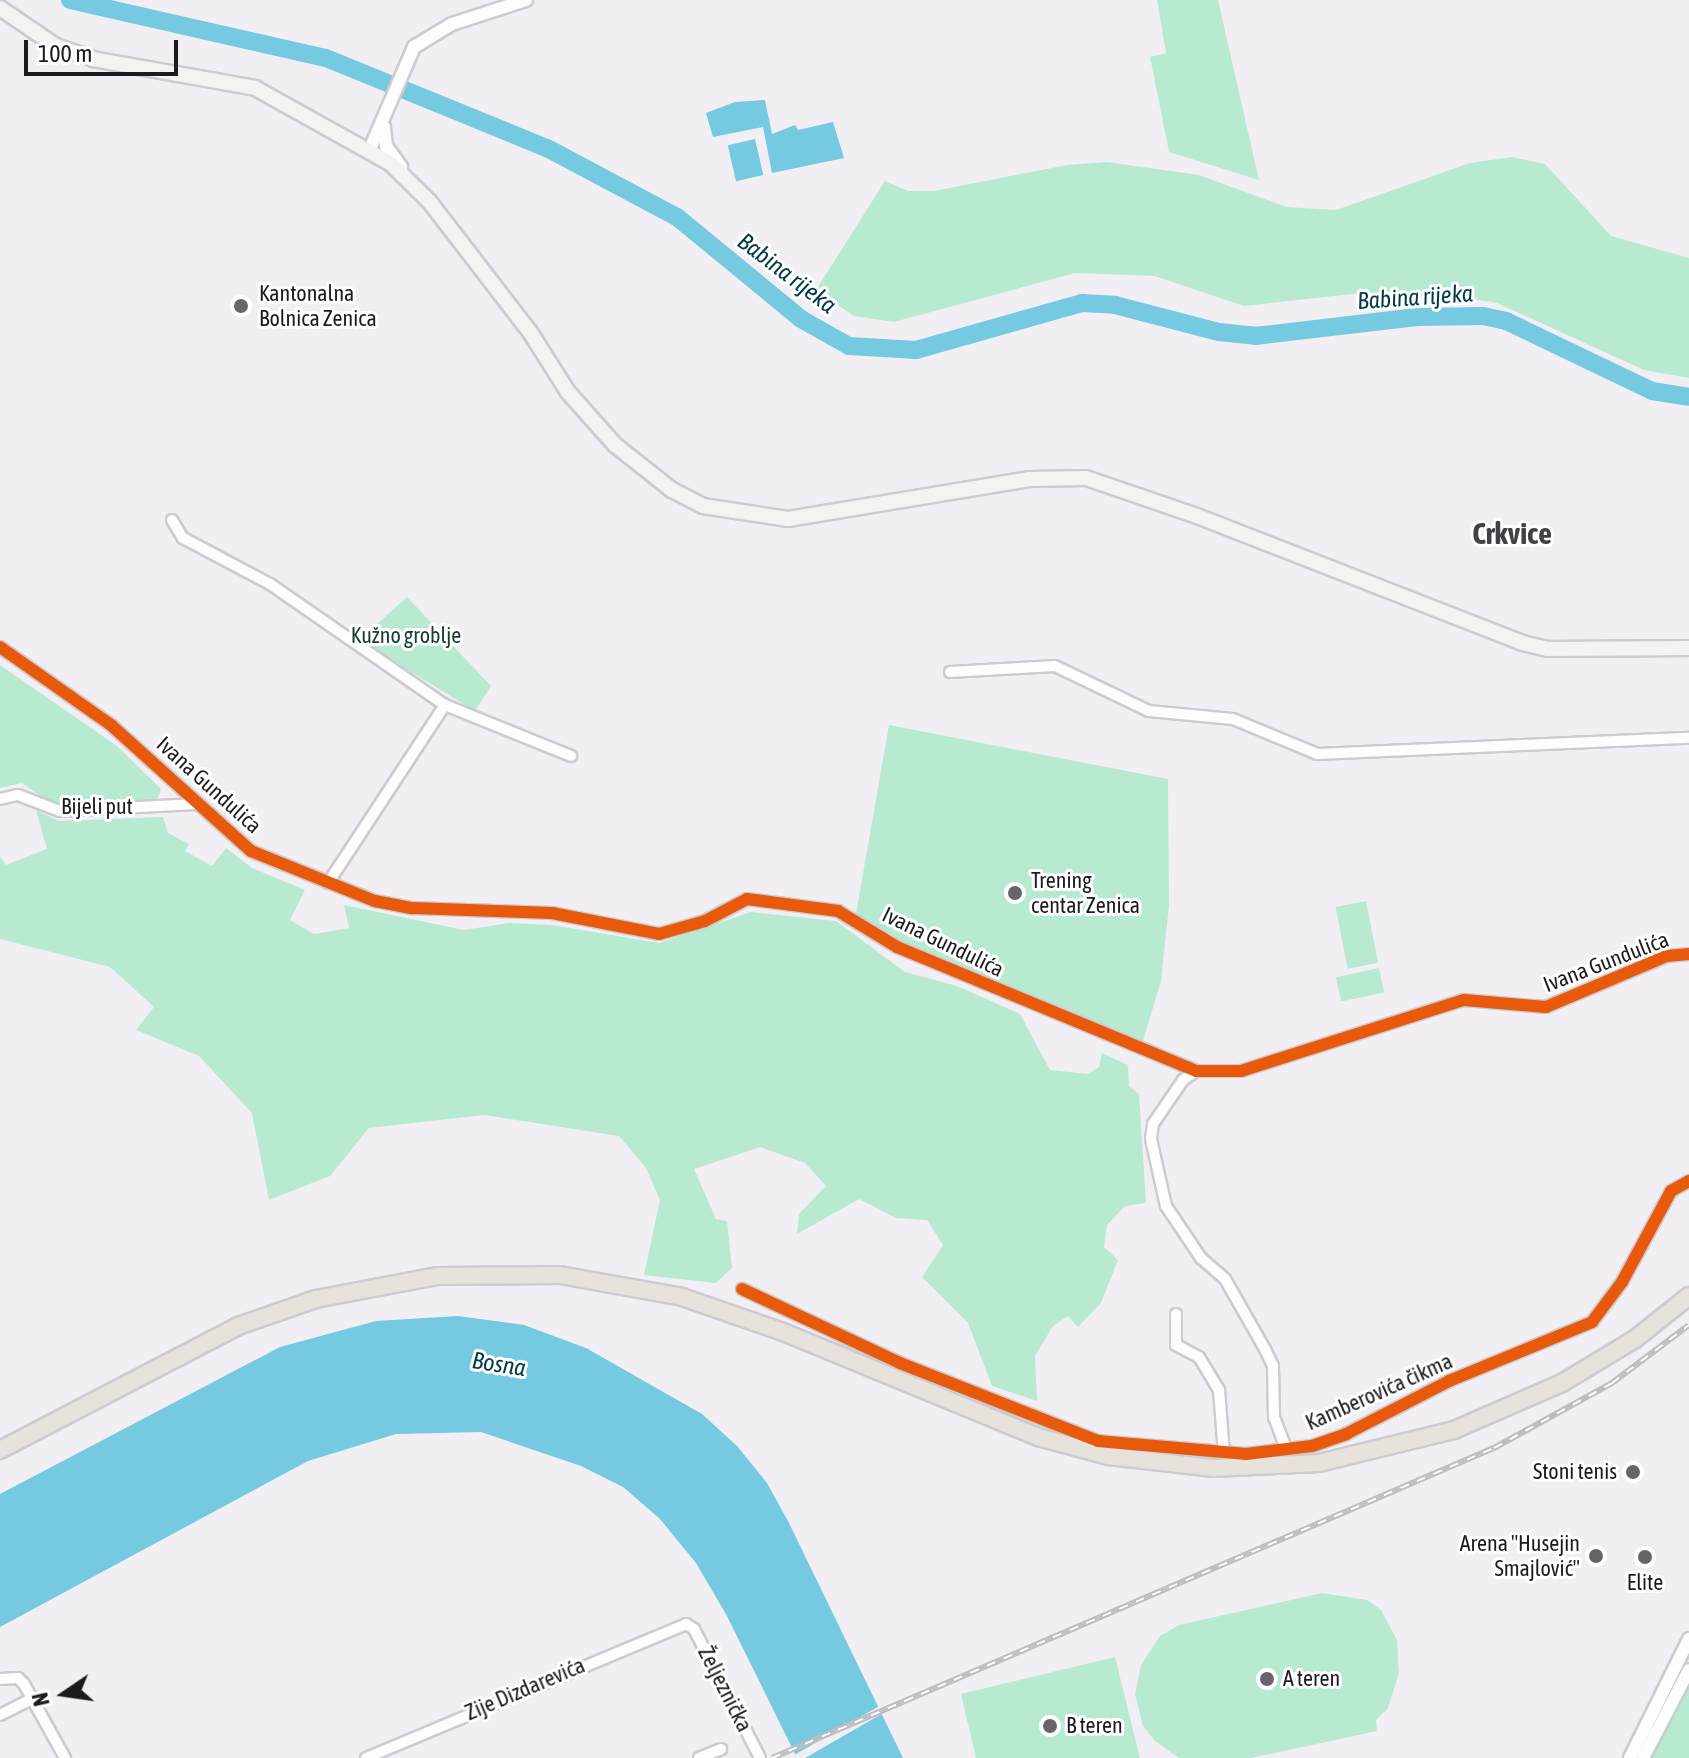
<!DOCTYPE html>
<html>
<head>
<meta charset="utf-8">
<style>
	body { margin:0 }
	#map { position:relative; width:1689px; height:1758px; overflow:hidden; background:#f1eff4; font-family:"Asap Condensed",sans-serif }
	div>[style] { position:absolute }
	[style*='--x'] { left:calc(var(--x)*1px); top:calc(var(--y)*1px); width:calc(var(--w)*1px); rotate:calc(var(--a)*1deg) }
	.green>* { inset:0; background:#b8ead2; transform-origin:0 0 }
	.water>* { inset:0; background:#75c9e0; transform-origin:0 0 }
	.pier>* { inset:0; background:#f1eff4; transform-origin:0 0 }
	.river>* { height:18px; margin:-9px; padding:0 9px; transform-origin:9px; border-radius:9px; background:#75c9e0 }
	.roads { filter:drop-shadow(2px 0 #cdcbd0) drop-shadow(-2px 0 #cdcbd0) drop-shadow(0 2px #cdcbd0) drop-shadow(0 -2px #cdcbd0) }
	.minor>* { height:10px; margin:-5px; padding:0 5px; transform-origin:5px; border-radius:5px; background:#fdfdfd }
	.tertiary>* { height:12px; margin:-6px; padding:0 6px; transform-origin:6px; border-radius:6px; background:#fdfdfd }
	.secondary>* { height:14px; margin:-7px; padding:0 7px; transform-origin:7px; border-radius:7px; background:#f5f3f1 }
	.trunk>* { height:16px; margin:-8px; padding:0 8px; transform-origin:8px; border-radius:8px; background:#e8e2dc }
	.rail>* { height:6px; margin-top:-3px; transform-origin:0; background:repeating-linear-gradient(90deg,#fff 0 9px,#bdbdbe 0 18px); box-sizing:border-box; border-block:2px solid #bdbdbe }
	.cycleway>* { height:12px; margin:-6px; padding:0 6px; transform-origin:6px; border-radius:6px; background:#e8590c }
	.dots>* { width:22px; height:22px; translate:-50% -50%; box-sizing:border-box; border:4px solid #fff; border-radius:50% }
	span { translate:-50% -50%; white-space:nowrap; text-align:center; line-height:1.15; -webkit-text-stroke:6px #fff; paint-order:stroke }
	.poi-label { font-size:22px; color:#1d1b1f }
	.left { translate:0 -50%; text-align:left }
	.right { translate:-100% -50%; text-align:right }
	.park-label { font-size:22px; color:#17402d }
	.street-label { font-size:22px; color:#1d1b1f }
	.water-label { font-size:24px; color:#013946; font-style:italic }
	.district-label { font-size:30px; color:#433f47; font-weight:700 }
	.north { position:absolute; left:24px; top:1654px; width:80px; height:80px; -webkit-text-stroke:6px #fff; paint-order:stroke; rotate:257deg; font-size:22px; font-weight:700; line-height:32px; text-align:center; color:#1d1b1f }
	.north::after { content:''; display:block; margin:auto; width:28px; height:36px; background:#1d1b1f; clip-path:polygon(50% 0,100% 100%,50% 72%,0 100%) }
	.scale { position:absolute; left:24px; top:40px; width:154px; height:36px; box-sizing:border-box; border:4px solid #1d1b1f; border-top:0; padding-left:10px; font-size:24px; line-height:28px; white-space:nowrap; color:#1d1b1f; -webkit-text-stroke:6px #fff; paint-order:stroke }
</style>
</head>
<body>
<div id="map">
	<div class="green">
		<i style="clip-path:polygon(1157px 0,1218px 0,1259px 180px,1169px 152px,1150px 57px,1166px 53px)"></i>
		<i style="clip-path:polygon(1512px 157px,1545px 164px,1611px 236px,1689px 258px,1689px 378px,1644px 370px,1497px 303px,1450px 295px,1373px 305px,1370px 292px,1244px 306px,1155px 276px,1075px 273px,894px 322px,854px 316px,816px 290px,885px 181px,908px 191px,934px 191px,1067px 165px,1107px 162px,1199px 175px,1286px 207px,1336px 210px,1470px 163px)"></i>
		<i style="clip-path:polygon(407px 597px,491px 686px,475px 711px,359px 640px)"></i>
		<i style="clip-path:polygon(0 665px,117px 746px,161px 789px,156px 803px,53px 804px,22px 783px,0 788px)"></i>
		<i style="clip-path:polygon(889px 725px,1168px 779px,1169px 906px,1161px 981px,1142px 1044px,899px 946px,856px 914px)"></i>
		<i style="clip-path:polygon(36px 810px,59px 821px,163px 817px,168px 833px,189px 844px,185px 851px,212px 866px,226px 848px,252px 868px,305px 890px,290px 920px,314px 934px,349px 928px,344px 905px,464px 930px,509px 923px,552px 925px,659px 943px,751px 912px,836px 921px,905px 972px,957px 986px,1020px 1014px,1050px 1070px,1088px 1074px,1099px 1067px,1102px 1053px,1128px 1065px,1129px 1086px,1139px 1094px,1146px 1203px,1125px 1206px,1107px 1225px,1104px 1247px,1118px 1260px,1101px 1303px,1078px 1327px,1068px 1316px,1053px 1326px,1035px 1356px,1037px 1401px,992px 1386px,968px 1323px,922px 1277px,943px 1245px,927px 1220px,896px 1218px,859px 1199px,797px 1234px,799px 1214px,826px 1186px,805px 1163px,760px 1147px,694px 1169px,716px 1219px,727px 1221px,732px 1268px,716px 1283px,644px 1275px,660px 1200px,646px 1168px,619px 1136px,484px 1115px,369px 1128px,330px 1176px,269px 1200px,252px 1113px,199px 1056px,136px 1030px,154px 1007px,110px 967px,0 939px,0 856px,6px 865px,47px 849px)"></i>
		<i style="left:1366px;top:901px;width:63px;height:31px;rotate:79deg"></i>
		<i style="left:1379px;top:968px;width:25px;height:44px;rotate:78deg"></i>
		<i style="clip-path:polygon(1322px 1593px,1367px 1600px,1381px 1610px,1397px 1640px,1399px 1673px,1388px 1708px,1376px 1720px,1377px 1731px,1251px 1758px,1179px 1758px,1155px 1741px,1143px 1726px,1135px 1694px,1141px 1665px,1160px 1636px,1179px 1625px)"></i>
		<i style="clip-path:polygon(1115px 1657px,1140px 1758px,976px 1758px,961px 1694px)"></i>
		<i style="clip-path:polygon(1689px 1683px,1689px 1758px,1651px 1758px,1663px 1731px)"></i>
	</div>
	<div class="water">
		<i style="clip-path:polygon(765px 100px,772px 134px,795px 125px,798px 130px,833px 122px,844px 158px,772px 173px,763px 127px,713px 137px,706px 113px,735px 102px)"></i>
		<i style="left:755px;top:139px;width:37px;height:28px;rotate:77deg"></i>
		<i style="clip-path:polygon(458px 1316px,524px 1325px,586px 1348px,702px 1414px,737px 1446px,767px 1483px,789px 1523px,903px 1758px,797px 1758px,727px 1616px,696px 1563px,660px 1519px,623px 1487px,581px 1466px,481px 1432px,396px 1434px,308px 1461px,0 1627px,0 1494px,280px 1347px,376px 1321px)"></i>
	</div>
	<div class="pier">
		<i style="left:881px;top:1705px;width:8px;height:102px;rotate:60deg"></i>
	</div>
	<div class="river">
		<i style="--x:70;--y:0;--w:262;--a:12.8"></i>
		<i style="--x:326;--y:58;--w:239;--a:22.2"></i>
		<i style="--x:547;--y:148;--w:147;--a:28"></i>
		<i style="--x:677;--y:217;--w:161;--a:39.4"></i>
		<i style="--x:801;--y:319;--w:55;--a:29.4"></i>
		<i style="--x:849;--y:346;--w:67;--a:3.4"></i>
		<i style="--x:916;--y:350;--w:173;--a:-15.8"></i>
		<i style="--x:1082;--y:303;--w:33;--a:3"></i>
		<i style="--x:1115;--y:305;--w:107;--a:14.6"></i>
		<i style="--x:1219;--y:332;--w:36;--a:6"></i>
		<i style="--x:1255;--y:336;--w:163;--a:-6.7"></i>
		<i style="--x:1417;--y:317;--w:66;--a:-0.9"></i>
		<i style="--x:1483;--y:316;--w:24;--a:12"></i>
		<i style="--x:1506;--y:321;--w:162;--a:25.6"></i>
		<i style="--x:1652;--y:391;--w:37;--a:9"></i>
	</div>
	<div class="roads">
		<div class="minor">
			<i style="--x:172;--y:520;--w:21;--a:59"></i>
			<i style="--x:183;--y:538;--w:98;--a:27.9"></i>
			<i style="--x:270;--y:584;--w:213;--a:34.7"></i>
			<i style="--x:445;--y:705;--w:136;--a:22"></i>
			<i style="--x:0;--y:647;--w:136;--a:35.1"></i>
			<i style="--x:111;--y:725;--w:188;--a:42"></i>
			<i style="--x:251;--y:851;--w:134;--a:22"></i>
			<i style="--x:375;--y:901;--w:38;--a:11"></i>
			<i style="--x:412;--y:908;--w:140;--a:2"></i>
			<i style="--x:552;--y:913;--w:109;--a:11.1"></i>
			<i style="--x:659;--y:934;--w:48;--a:-15.8"></i>
			<i style="--x:705;--y:921;--w:47;--a:-27.6"></i>
			<i style="--x:747;--y:899;--w:92;--a:7.5"></i>
			<i style="--x:838;--y:911;--w:69;--a:31.4"></i>
			<i style="--x:897;--y:947;--w:324;--a:22.5"></i>
			<i style="--x:1196;--y:1071;--w:45;--a:0"></i>
			<i style="--x:1241;--y:1071;--w:234;--a:-17.7"></i>
			<i style="--x:1464;--y:1000;--w:82;--a:4.9"></i>
			<i style="--x:1546;--y:1007;--w:131;--a:-22.9"></i>
			<i style="--x:1667;--y:956;--w:22;--a:-5"></i>
			<i style="--x:950;--y:672;--w:105;--a:-3.3"></i>
			<i style="--x:1055;--y:666;--w:104;--a:25.6"></i>
			<i style="--x:1149;--y:711;--w:84;--a:5.4"></i>
			<i style="--x:1233;--y:719;--w:91;--a:22.6"></i>
			<i style="--x:1317;--y:754;--w:372;--a:-2.5"></i>
			<i style="--x:0;--y:799;--w:18;--a:-13"></i>
			<i style="--x:18;--y:795;--w:45;--a:20.9"></i>
			<i style="--x:60;--y:811;--w:137;--a:-2.9"></i>
			<i style="--x:328;--y:883;--w:213;--a:-56.7"></i>
			<i style="--x:1196;--y:1071;--w:16;--a:145"></i>
			<i style="--x:1183;--y:1080;--w:53;--a:124.3"></i>
			<i style="--x:1153;--y:1124;--w:15;--a:98"></i>
			<i style="--x:1151;--y:1139;--w:69;--a:77.4"></i>
			<i style="--x:1166;--y:1206;--w:63;--a:56.1"></i>
			<i style="--x:1201;--y:1258;--w:32;--a:41"></i>
			<i style="--x:1225;--y:1279;--w:81;--a:60.3"></i>
			<i style="--x:1265;--y:1349;--w:19;--a:65"></i>
			<i style="--x:1273;--y:1366;--w:51;--a:88.9"></i>
			<i style="--x:1274;--y:1417;--w:34;--a:69"></i>
			<i style="--x:742;--y:1289;--w:174;--a:25.1"></i>
			<i style="--x:900;--y:1363;--w:213;--a:21.5"></i>
			<i style="--x:1098;--y:1441;--w:149;--a:5"></i>
			<i style="--x:1246;--y:1454;--w:66;--a:-6.9"></i>
			<i style="--x:1312;--y:1446;--w:36;--a:-19"></i>
			<i style="--x:1346;--y:1434;--w:116;--a:-27.2"></i>
			<i style="--x:1449;--y:1381;--w:155;--a:-22.4"></i>
			<i style="--x:1592;--y:1322;--w:50;--a:-53.1"></i>
			<i style="--x:1622;--y:1282;--w:103;--a:-61.7"></i>
			<i style="--x:1671;--y:1191;--w:21;--a:-29"></i>
			<i style="--x:1176;--y:1314;--w:31;--a:90"></i>
			<i style="--x:1176;--y:1345;--w:26;--a:28"></i>
			<i style="--x:1199;--y:1357;--w:39;--a:59"></i>
			<i style="--x:1219;--y:1390;--w:63;--a:85.5"></i>
			<i style="--x:0;--y:1679;--w:18;--a:-3"></i>
			<i style="--x:18;--y:1678;--w:8;--a:45"></i>
			<i style="--x:24;--y:1684;--w:85;--a:61"></i>
			<i style="--x:0;--y:1715;--w:37;--a:-27"></i>
			<i style="--x:366;--y:1758;--w:347;--a:-22.7"></i>
			<i style="--x:686;--y:1624;--w:9;--a:32"></i>
			<i style="--x:694;--y:1629;--w:145;--a:62.9"></i>
			<i style="--x:699;--y:1758;--w:24;--a:-22"></i>
		</div>
		<div class="tertiary">
			<i style="--x:384;--y:127;--w:19;--a:84"></i>
			<i style="--x:386;--y:146;--w:26;--a:54"></i>
			<i style="--x:370;--y:149;--w:111;--a:-66.7"></i>
			<i style="--x:414;--y:47;--w:44;--a:-31.2"></i>
			<i style="--x:452;--y:24;--w:78;--a:-18"></i>
			<i style="--x:1630;--y:1758;--w:133;--a:-63.6"></i>
			<i style="--x:1643;--y:1758;--w:99;--a:-62.4"></i>
		</div>
		<div class="secondary">
			<i style="--x:0;--y:8;--w:68;--a:34.2"></i>
			<i style="--x:56;--y:46;--w:39;--a:19"></i>
			<i style="--x:93;--y:59;--w:165;--a:10.1"></i>
			<i style="--x:255;--y:88;--w:154;--a:29.1"></i>
			<i style="--x:390;--y:163;--w:54;--a:44.3"></i>
			<i style="--x:429;--y:201;--w:165;--a:52.4"></i>
			<i style="--x:530;--y:332;--w:71;--a:57.7"></i>
			<i style="--x:568;--y:392;--w:71;--a:48.4"></i>
			<i style="--x:615;--y:445;--w:73;--a:38.3"></i>
			<i style="--x:672;--y:490;--w:35;--a:27"></i>
			<i style="--x:703;--y:506;--w:86;--a:8.7"></i>
			<i style="--x:788;--y:519;--w:245;--a:-9.4"></i>
			<i style="--x:1030;--y:479;--w:56;--a:-1"></i>
			<i style="--x:1086;--y:478;--w:117;--a:18.9"></i>
			<i style="--x:1197;--y:516;--w:349;--a:21.3"></i>
			<i style="--x:1522;--y:643;--w:27;--a:13"></i>
			<i style="--x:1548;--y:649;--w:141;--a:-0.4"></i>
		</div>
		<div class="trunk">
			<i style="--x:0;--y:1450;--w:268;--a:-27.5"></i>
			<i style="--x:238;--y:1326;--w:83;--a:-19.1"></i>
			<i style="--x:316;--y:1299;--w:124;--a:-10.7"></i>
			<i style="--x:438;--y:1276;--w:122;--a:-0.5"></i>
			<i style="--x:560;--y:1275;--w:124;--a:10.2"></i>
			<i style="--x:682;--y:1297;--w:107;--a:19.1"></i>
			<i style="--x:783;--y:1332;--w:276;--a:22.4"></i>
			<i style="--x:1038;--y:1437;--w:73;--a:15.2"></i>
			<i style="--x:1108;--y:1456;--w:107;--a:6.5"></i>
			<i style="--x:1214;--y:1468;--w:105;--a:-2.7"></i>
			<i style="--x:1319;--y:1463;--w:139;--a:-13.7"></i>
			<i style="--x:1454;--y:1430;--w:118;--a:-23.5"></i>
			<i style="--x:1562;--y:1383;--w:85;--a:-31.1"></i>
			<i style="--x:1635;--y:1339;--w:69;--a:-38.5"></i>
		</div>
	</div>
	<div class="rail">
		<i style="--x:772;--y:1758;--w:786;--a:-23.24"></i>
		<i style="--x:1494;--y:1448;--w:135;--a:-28.8"></i>
		<i style="--x:1612;--y:1383;--w:96;--a:-37"></i>
	</div>
	<div class="cycleway">
		<i style="--x:0;--y:647;--w:136;--a:35.1"></i>
		<i style="--x:111;--y:725;--w:188;--a:42"></i>
		<i style="--x:251;--y:851;--w:134;--a:22"></i>
		<i style="--x:375;--y:901;--w:38;--a:11"></i>
		<i style="--x:412;--y:908;--w:140;--a:2"></i>
		<i style="--x:552;--y:913;--w:109;--a:11.1"></i>
		<i style="--x:659;--y:934;--w:48;--a:-15.8"></i>
		<i style="--x:705;--y:921;--w:47;--a:-27.6"></i>
		<i style="--x:747;--y:899;--w:92;--a:7.5"></i>
		<i style="--x:838;--y:911;--w:69;--a:31.4"></i>
		<i style="--x:897;--y:947;--w:324;--a:22.5"></i>
		<i style="--x:1196;--y:1071;--w:45;--a:0"></i>
		<i style="--x:1241;--y:1071;--w:234;--a:-17.7"></i>
		<i style="--x:1464;--y:1000;--w:82;--a:4.9"></i>
		<i style="--x:1546;--y:1007;--w:131;--a:-22.9"></i>
		<i style="--x:1667;--y:956;--w:22;--a:-5"></i>
		<i style="--x:742;--y:1289;--w:174;--a:25.1"></i>
		<i style="--x:900;--y:1363;--w:213;--a:21.5"></i>
		<i style="--x:1098;--y:1441;--w:149;--a:5"></i>
		<i style="--x:1246;--y:1454;--w:66;--a:-6.9"></i>
		<i style="--x:1312;--y:1446;--w:36;--a:-19"></i>
		<i style="--x:1346;--y:1434;--w:116;--a:-27.2"></i>
		<i style="--x:1449;--y:1381;--w:155;--a:-22.4"></i>
		<i style="--x:1592;--y:1322;--w:50;--a:-53.1"></i>
		<i style="--x:1622;--y:1282;--w:103;--a:-61.7"></i>
		<i style="--x:1671;--y:1191;--w:21;--a:-29"></i>
	</div>
	<div class="dots">
		<i style="left:241px;top:306px;background:#67656a"></i>
		<i style="left:1015px;top:893px;background:#67656a"></i>
		<i style="left:1633px;top:1472px;background:#67656a"></i>
		<i style="left:1596px;top:1556px;background:#67656a"></i>
		<i style="left:1645px;top:1557px;background:#67656a"></i>
		<i style="left:1267px;top:1679px;background:#67656a"></i>
		<i style="left:1050px;top:1726px;background:#67656a"></i>
	</div>
	<div class="poi-label">
		<span class="left" style="left:259px;top:306px">Kantonalna<br>Bolnica Zenica</span>
		<span class="left" style="left:1031px;top:893px">Trening<br>centar Zenica</span>
		<span class="right" style="left:1617px;top:1472px">Stoni tenis</span>
		<span class="right" style="left:1580px;top:1556px">Arena "Husejin<br>Smajlović"</span>
		<span style="left:1645px;top:1583px">Elite</span>
		<span class="left" style="left:1283px;top:1679px">A teren</span>
		<span class="left" style="left:1066px;top:1726px">B teren</span>
	</div>
	<div class="park-label">
		<span style="left:406px;top:636px">Kužno groblje</span>
	</div>
	<div class="street-label">
		<span style="left:209px;top:785px;rotate:42deg">Ivana Gundulića</span>
		<span style="left:97px;top:807px">Bijeli put</span>
		<span style="left:943px;top:942px;rotate:26deg">Ivana Gundulića</span>
		<span style="left:1606px;top:962px;rotate:-21deg">Ivana Gundulića</span>
		<span style="left:1379px;top:1392px;rotate:-24deg">Kamberovića čikma</span>
		<span style="left:525px;top:1689px;rotate:-23deg">Zije Dizdarevića</span>
		<span style="left:725px;top:1689px;rotate:63deg">Željeznička</span>
	</div>
	<div class="water-label">
		<span style="left:787px;top:273px;rotate:37deg">Babina rijeka</span>
		<span style="left:1415px;top:297px;rotate:-4deg">Babina rijeka</span>
		<span style="left:499px;top:1364px;rotate:9deg">Bosna</span>
	</div>
	<div class="district-label">
		<span style="left:1512px;top:533px">Crkvice</span>
	</div>
	<div class="north">N</div>
	<div class="scale">100 m</div>
</div>
</body>
</html>
